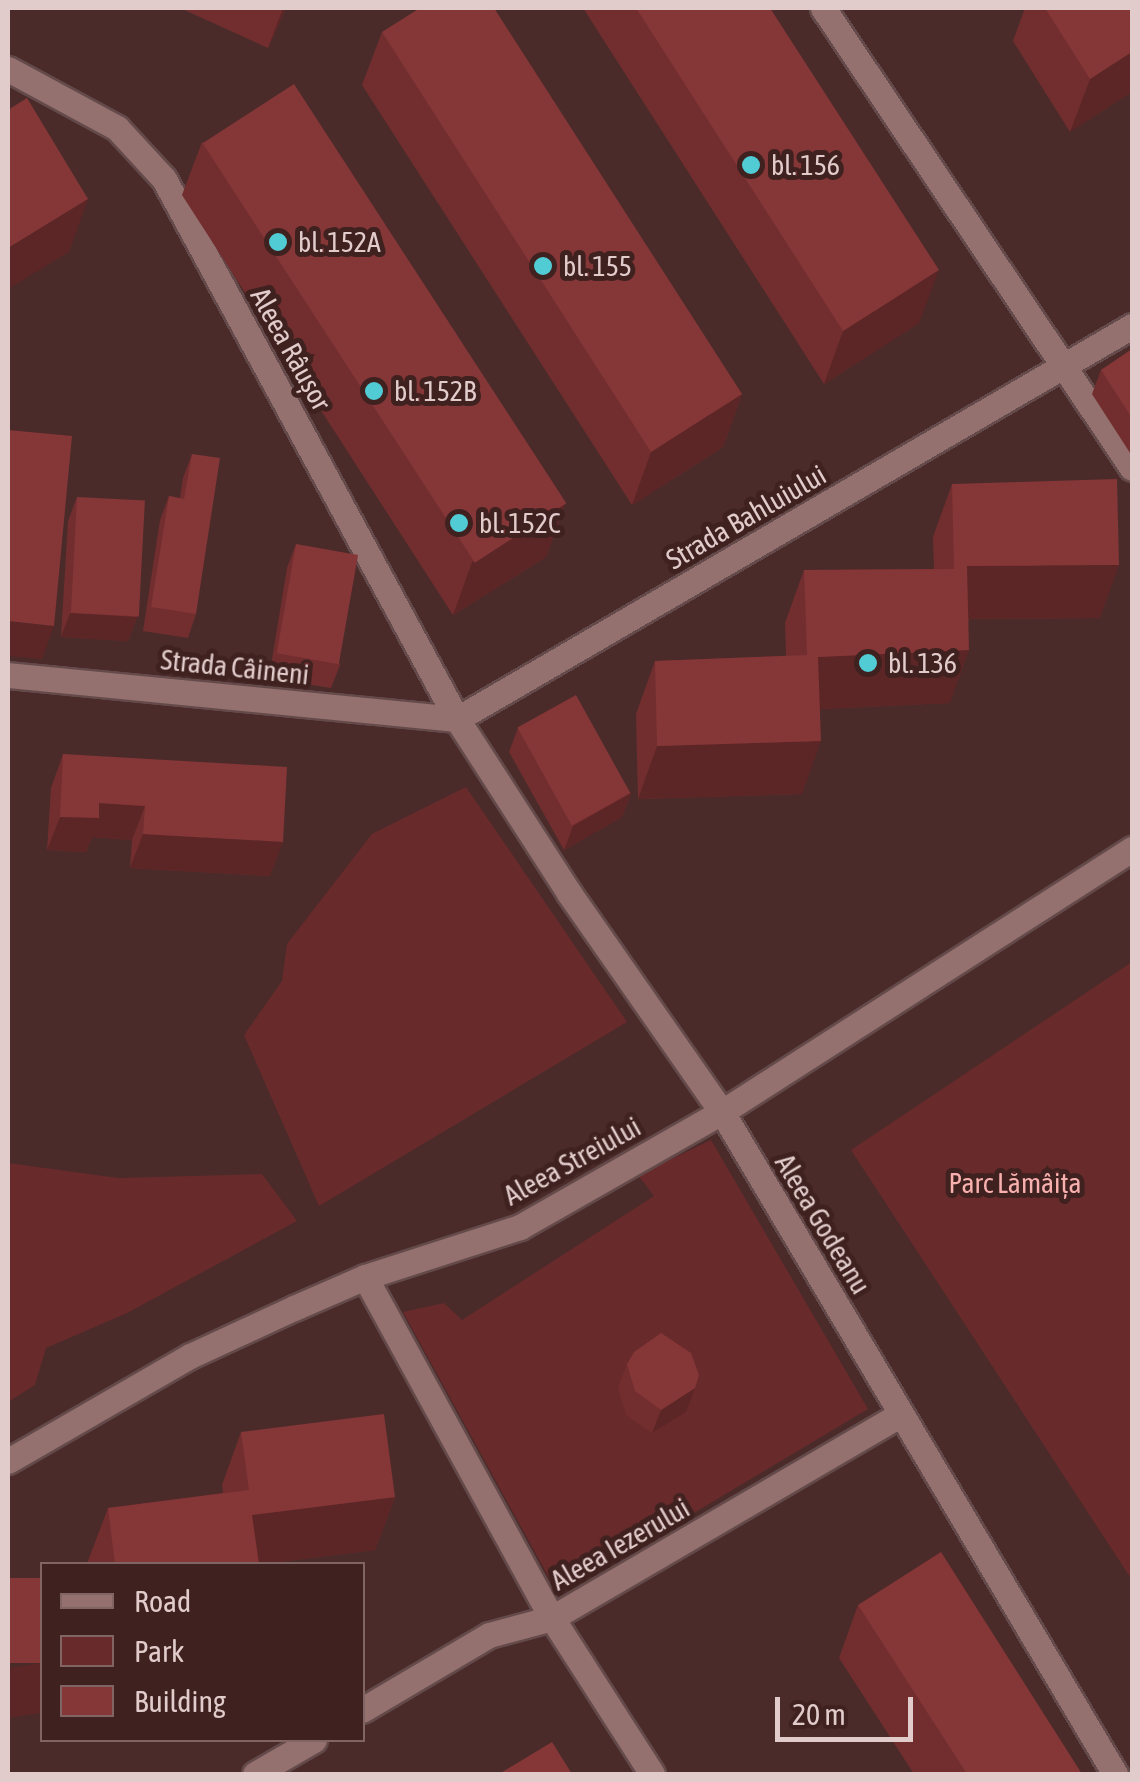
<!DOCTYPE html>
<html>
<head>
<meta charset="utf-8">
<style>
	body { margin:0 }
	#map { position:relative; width:1140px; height:1782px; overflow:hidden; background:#4a2b2a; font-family:"Asap Condensed",sans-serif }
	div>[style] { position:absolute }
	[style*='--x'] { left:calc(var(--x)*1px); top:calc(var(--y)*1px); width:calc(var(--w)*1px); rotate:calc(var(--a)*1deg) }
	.green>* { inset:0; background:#692a2b }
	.roads { filter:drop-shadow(2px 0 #644a4a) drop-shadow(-2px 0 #644a4a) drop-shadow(0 2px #644a4a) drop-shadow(0 -2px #644a4a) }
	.street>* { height:25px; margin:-12.5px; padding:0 12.5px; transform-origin:12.5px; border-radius:12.5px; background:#94706e }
	.wall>* { inset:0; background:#722e2f }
	.shaded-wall>* { inset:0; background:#5d2626 }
	.building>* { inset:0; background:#853637; transform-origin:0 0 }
	.dots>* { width:28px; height:28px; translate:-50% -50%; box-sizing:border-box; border:5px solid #3f2120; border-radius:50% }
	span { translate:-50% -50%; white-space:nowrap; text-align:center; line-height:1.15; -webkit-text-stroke:10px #3f2120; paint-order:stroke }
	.poi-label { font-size:28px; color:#e1cccb }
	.left { translate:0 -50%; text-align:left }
	.street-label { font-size:28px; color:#e1cccb }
	.park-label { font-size:28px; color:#f7b0ad }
	.frame { position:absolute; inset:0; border:10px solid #e1cccb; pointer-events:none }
	.legend { position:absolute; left:40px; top:1562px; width:325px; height:180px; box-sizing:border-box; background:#3f2120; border:2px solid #806564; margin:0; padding:12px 18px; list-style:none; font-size:30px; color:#e1cccb }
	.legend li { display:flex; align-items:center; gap:20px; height:50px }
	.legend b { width:50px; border:2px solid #806564 }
	.scale { position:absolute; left:775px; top:1697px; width:138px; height:45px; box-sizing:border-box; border:5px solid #e1cccb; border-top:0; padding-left:12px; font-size:30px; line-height:35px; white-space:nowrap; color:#e1cccb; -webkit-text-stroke:8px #3f2120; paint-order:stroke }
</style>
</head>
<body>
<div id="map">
	<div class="green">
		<i style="clip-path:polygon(466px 787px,627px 1022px,319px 1206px,244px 1035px,282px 981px,287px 944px,372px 834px)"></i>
		<i style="clip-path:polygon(1132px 962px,1132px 1580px,851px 1150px)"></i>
		<i style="clip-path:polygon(711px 1140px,868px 1409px,558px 1594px,403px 1312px,444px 1303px,462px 1320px,654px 1196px,638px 1175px)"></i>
		<i style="clip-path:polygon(8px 1163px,118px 1178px,262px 1174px,297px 1221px,127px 1313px,46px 1348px,35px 1385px,8px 1402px)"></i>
	</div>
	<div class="roads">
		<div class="street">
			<i style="--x:823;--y:8;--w:554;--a:56.11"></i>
			<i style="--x:8;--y:69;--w:124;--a:28.4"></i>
			<i style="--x:117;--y:128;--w:69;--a:47.3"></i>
			<i style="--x:164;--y:179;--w:614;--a:61.52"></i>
			<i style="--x:457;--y:719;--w:207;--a:57.2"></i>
			<i style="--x:569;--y:893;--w:267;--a:55.1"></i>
			<i style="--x:722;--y:1112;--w:770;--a:59.3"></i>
			<i style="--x:8;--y:675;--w:451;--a:5.6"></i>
			<i style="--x:457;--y:719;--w:781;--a:-30.21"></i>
			<i style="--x:365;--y:1277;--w:389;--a:61.3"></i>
			<i style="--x:552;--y:1618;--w:185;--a:57.3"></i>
			<i style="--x:8;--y:1461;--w:210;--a:-30"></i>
			<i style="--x:190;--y:1356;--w:115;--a:-24.8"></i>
			<i style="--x:294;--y:1308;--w:77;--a:-23.6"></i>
			<i style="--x:365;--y:1277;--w:163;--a:-17.9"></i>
			<i style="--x:520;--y:1227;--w:232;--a:-29.7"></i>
			<i style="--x:722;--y:1112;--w:487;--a:-32.7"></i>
			<i style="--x:362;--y:1710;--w:147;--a:-30.6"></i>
			<i style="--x:489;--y:1635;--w:65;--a:-15.1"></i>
			<i style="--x:552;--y:1618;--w:404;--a:-30.3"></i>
			<i style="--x:255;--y:1774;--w:68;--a:-30"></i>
		</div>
	</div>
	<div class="wall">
		<i style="clip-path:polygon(180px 8px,286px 8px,268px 48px)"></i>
		<i style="clip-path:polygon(583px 8px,770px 8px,919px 323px,824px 384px)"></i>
		<i style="clip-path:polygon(1025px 8px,1132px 8px,1070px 132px,1013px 41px)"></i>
		<i style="clip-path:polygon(382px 32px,742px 394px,723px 447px,632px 505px,362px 85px)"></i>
		<i style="clip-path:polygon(202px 142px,565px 504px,546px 557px,453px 615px,182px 195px)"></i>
		<i style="clip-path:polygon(1132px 349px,1132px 456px,1092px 394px,1101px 370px)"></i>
		<i style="clip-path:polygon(192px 454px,196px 614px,188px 638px,143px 631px,160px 520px,169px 496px,180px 498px,183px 478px)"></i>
		<i style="clip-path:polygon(952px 484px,1100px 618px,969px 619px,950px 703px,820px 709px,802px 794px,638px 799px,636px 714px,655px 661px,786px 656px,785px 623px,804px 570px,934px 569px,933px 537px)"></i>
		<i style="clip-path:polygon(77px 497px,137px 617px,128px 641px,61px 637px,68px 521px)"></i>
		<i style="clip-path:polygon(296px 544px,340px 665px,331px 688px,269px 678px,287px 568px)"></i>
		<i style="clip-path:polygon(518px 728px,631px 793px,622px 817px,564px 850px,509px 752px)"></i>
		<i style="clip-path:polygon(63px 754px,270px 876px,130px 868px,132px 840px,92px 837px,86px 852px,47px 850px,51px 788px)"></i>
		<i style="clip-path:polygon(627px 1364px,699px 1375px,686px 1412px,652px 1433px,626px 1415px,618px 1387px)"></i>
		<i style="clip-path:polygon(241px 1432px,395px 1497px,375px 1550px,263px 1564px,89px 1564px,88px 1561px,108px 1508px,223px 1493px,222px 1485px)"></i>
		<i style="clip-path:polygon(858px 1605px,1082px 1774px,914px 1774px,839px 1658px)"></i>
	</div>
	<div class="shaded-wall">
		<i style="clip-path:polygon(283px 8px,286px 8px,268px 48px)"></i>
		<i style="clip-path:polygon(1132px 52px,1132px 92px,1070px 132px,1090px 79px)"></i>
		<i style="clip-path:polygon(88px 199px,69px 252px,8px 289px,8px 248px)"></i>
		<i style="clip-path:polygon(939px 270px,919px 323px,824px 384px,843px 331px)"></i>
		<i style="clip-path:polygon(742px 394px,723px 447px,632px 505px,651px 452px)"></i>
		<i style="clip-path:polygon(565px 504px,546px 557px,453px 615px,472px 562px)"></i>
		<i style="clip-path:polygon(1119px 565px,1100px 618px,948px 619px,967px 566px)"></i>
		<i style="clip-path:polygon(70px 613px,137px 617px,128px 641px,61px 637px)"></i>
		<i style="clip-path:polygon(8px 621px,54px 626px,42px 659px,8px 656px)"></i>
		<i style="clip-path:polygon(969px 650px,950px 703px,799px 710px,818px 657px)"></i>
		<i style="clip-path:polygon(821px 741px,802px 794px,638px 799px,657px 746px)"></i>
		<i style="clip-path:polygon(631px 793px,622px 817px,564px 850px,573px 826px)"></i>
		<i style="clip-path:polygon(99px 803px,145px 806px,132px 840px,92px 837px,86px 852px,47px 850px,60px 817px)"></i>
		<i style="clip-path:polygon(143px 834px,283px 842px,270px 876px,130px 868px)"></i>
		<i style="clip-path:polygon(695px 1388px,686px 1412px,652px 1433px,661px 1410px)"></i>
		<i style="clip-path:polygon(395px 1497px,375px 1550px,263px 1564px,234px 1564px,252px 1515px)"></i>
		<i style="clip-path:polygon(42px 1663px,42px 1713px,8px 1718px,8px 1668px)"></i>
	</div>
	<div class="building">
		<i style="clip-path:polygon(420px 8px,494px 8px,742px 394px,651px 452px,382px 32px)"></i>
		<i style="clip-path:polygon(636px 8px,770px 8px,939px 270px,843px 331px)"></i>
		<i style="clip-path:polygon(1045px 8px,1132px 8px,1132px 52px,1090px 79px)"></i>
		<i style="left:294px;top:84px;width:500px;height:109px;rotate:57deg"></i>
		<i style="clip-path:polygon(27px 98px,88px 199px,8px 248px,8px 110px)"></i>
		<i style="clip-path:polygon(1132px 349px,1132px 418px,1101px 370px)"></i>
		<i style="clip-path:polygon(8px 430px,72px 436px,54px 626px,8px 621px,8px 575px,10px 546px,8px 546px)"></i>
		<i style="clip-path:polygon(192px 454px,220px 458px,196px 614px,151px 607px,169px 496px,184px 499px)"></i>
		<i style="clip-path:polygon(1117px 479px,1119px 565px,967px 566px,969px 650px,818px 657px,821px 741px,657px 746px,655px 661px,807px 655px,804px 570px,954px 569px,952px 484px)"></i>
		<i style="left:77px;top:497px;width:68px;height:116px;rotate:3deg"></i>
		<i style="left:296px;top:544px;width:63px;height:111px;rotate:10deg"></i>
		<i style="left:576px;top:695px;width:112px;height:67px;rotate:61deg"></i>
		<i style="clip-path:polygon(63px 754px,287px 767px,283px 842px,143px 834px,145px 806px,99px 803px,99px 818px,60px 817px)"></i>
		<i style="clip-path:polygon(661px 1333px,691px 1353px,699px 1375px,695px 1388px,661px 1410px,635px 1391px,627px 1364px,634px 1352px)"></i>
		<i style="clip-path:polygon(384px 1414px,395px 1497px,252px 1515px,259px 1564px,115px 1564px,108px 1508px,249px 1490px,241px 1432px)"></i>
		<i style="clip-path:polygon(941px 1552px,1082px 1774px,967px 1774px,858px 1605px)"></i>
		<i style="left:42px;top:1578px;width:85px;height:34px;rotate:90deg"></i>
		<i style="clip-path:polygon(552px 1742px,572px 1774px,499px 1774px)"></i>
	</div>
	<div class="dots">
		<i style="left:751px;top:165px;background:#51ccd4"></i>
		<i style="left:278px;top:242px;background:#51ccd4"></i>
		<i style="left:543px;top:266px;background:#51ccd4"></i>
		<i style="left:374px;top:391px;background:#51ccd4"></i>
		<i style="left:459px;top:523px;background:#51ccd4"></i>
		<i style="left:868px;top:663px;background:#51ccd4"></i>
	</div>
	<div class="poi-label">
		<span class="left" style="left:771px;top:165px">bl. 156</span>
		<span class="left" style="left:298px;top:242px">bl. 152A</span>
		<span class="left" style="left:563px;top:266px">bl. 155</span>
		<span class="left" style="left:394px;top:391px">bl. 152B</span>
		<span class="left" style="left:479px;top:523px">bl. 152C</span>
		<span class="left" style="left:888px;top:663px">bl. 136</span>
	</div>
	<div class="street-label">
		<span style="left:291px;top:349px;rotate:61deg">Aleea Râușor</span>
		<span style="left:746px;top:517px;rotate:-30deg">Strada Bahluiului</span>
		<span style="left:235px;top:667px;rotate:6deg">Strada Câineni</span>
		<span style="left:572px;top:1161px;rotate:-29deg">Aleea Streiului</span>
		<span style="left:823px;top:1224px;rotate:59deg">Aleea Godeanu</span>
		<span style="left:620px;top:1544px;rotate:-30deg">Aleea Iezerului</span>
	</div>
	<div class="park-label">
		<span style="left:1015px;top:1183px">Parc Lămâița</span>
	</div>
	<div class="frame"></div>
	<ul class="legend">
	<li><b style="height:12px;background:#94706e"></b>Road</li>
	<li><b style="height:28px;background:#692a2b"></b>Park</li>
	<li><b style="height:28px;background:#853637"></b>Building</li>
	</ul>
	<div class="scale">20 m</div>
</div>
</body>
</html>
